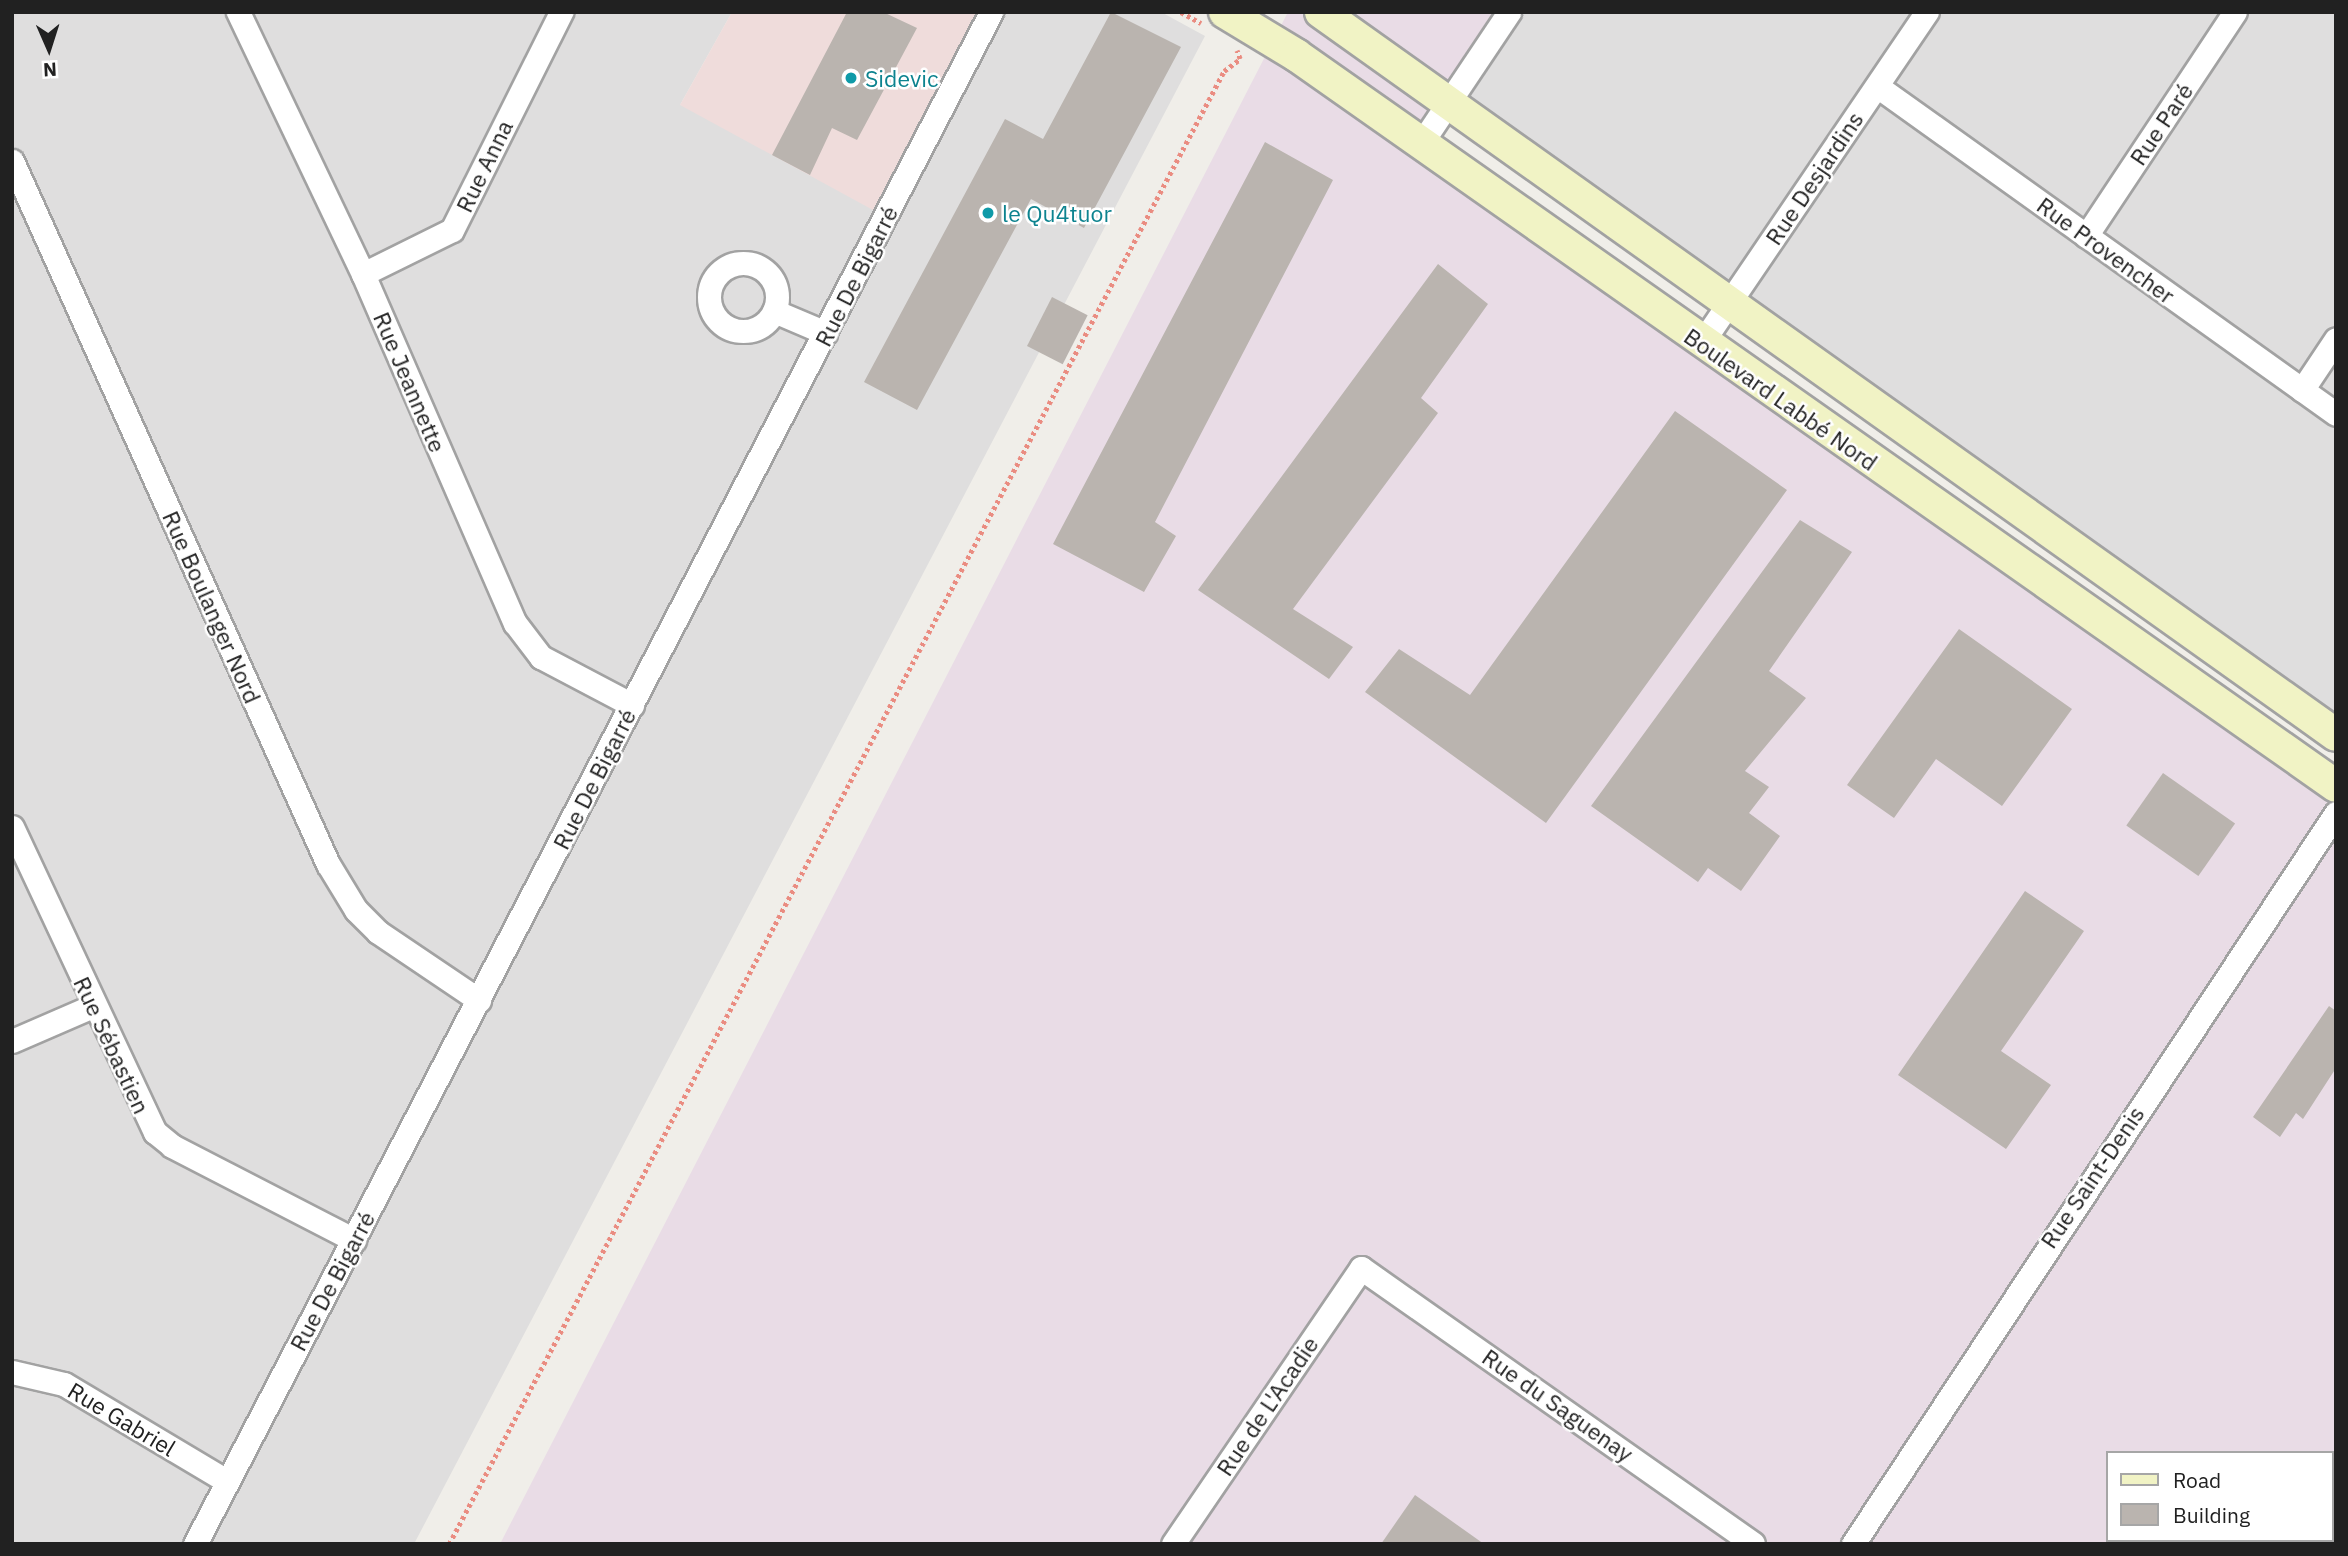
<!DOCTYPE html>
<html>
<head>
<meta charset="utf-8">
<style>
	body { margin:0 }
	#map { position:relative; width:2348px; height:1556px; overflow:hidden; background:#f0eee9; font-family:"IBM Plex Sans",sans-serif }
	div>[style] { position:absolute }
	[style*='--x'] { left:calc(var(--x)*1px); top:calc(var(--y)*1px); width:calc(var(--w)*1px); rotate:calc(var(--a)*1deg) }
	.residential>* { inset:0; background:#dfdede }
	.commercial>* { inset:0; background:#efdcdb }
	.industrial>* { inset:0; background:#e9dce6 }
	.building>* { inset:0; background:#bab4af; transform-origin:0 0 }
	.path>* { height:4.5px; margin-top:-2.25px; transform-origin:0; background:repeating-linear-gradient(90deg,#ea8c81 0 3.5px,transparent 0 7px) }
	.roads { filter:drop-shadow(2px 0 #a2a2a2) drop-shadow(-2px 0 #a2a2a2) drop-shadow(0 2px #a2a2a2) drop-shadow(0 -2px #a2a2a2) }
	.minor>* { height:23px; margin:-11.5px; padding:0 11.5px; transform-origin:11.5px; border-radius:11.5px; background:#fff }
	.minor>.ring { margin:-11.5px; padding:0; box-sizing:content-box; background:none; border:23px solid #fff; border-radius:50% }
	.secondary>* { height:32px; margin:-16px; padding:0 16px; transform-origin:16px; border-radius:16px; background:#f1f3c5 }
	.dots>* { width:19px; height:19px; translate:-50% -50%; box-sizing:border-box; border:4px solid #fff; border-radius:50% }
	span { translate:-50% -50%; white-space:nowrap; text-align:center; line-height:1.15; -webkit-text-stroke:5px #fff; paint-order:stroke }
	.culture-label { font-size:23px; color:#0d838f }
	.left { translate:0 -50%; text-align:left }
	.street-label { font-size:23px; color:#212121 }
	.frame { position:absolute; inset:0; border:14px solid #212121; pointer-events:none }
	.legend { position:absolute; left:2106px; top:1451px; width:228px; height:91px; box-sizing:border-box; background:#fff; border:2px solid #a6a6a6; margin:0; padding:9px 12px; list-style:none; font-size:21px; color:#212121 }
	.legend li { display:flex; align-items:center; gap:14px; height:35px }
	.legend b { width:35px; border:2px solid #a6a6a6 }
	.north { position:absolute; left:14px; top:14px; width:70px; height:70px; -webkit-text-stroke:5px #fff; paint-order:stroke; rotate:177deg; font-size:19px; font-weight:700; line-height:28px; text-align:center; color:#212121 }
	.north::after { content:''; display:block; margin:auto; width:24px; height:32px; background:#212121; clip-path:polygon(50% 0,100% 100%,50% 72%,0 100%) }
</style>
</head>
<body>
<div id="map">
	<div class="residential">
		<i style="clip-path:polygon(12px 12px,732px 12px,680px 105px,981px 12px,1161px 12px,1205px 36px,414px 1544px,12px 1544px)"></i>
		<i style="clip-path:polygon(1524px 12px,2336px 12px,2336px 731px,1462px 106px)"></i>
	</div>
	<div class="commercial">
		<i style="clip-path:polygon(732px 12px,981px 12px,873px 210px,680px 105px)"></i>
	</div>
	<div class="industrial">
		<i style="clip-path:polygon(evenodd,1288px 12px,1524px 12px,1427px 161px,2336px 802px,2336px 1544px,500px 1544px,1288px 12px,2108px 1453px,2332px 1453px,2332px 1540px,2108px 1540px,2108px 1453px)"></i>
	</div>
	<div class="building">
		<i style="clip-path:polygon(847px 12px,883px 12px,917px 28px,857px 140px,832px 128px,810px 175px,772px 155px)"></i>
		<i style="clip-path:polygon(1111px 12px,1181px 47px,1084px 228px,1031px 199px,917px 410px,864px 382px,1005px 119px,1043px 139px)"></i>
		<i style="clip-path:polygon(1265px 142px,1333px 180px,1155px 522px,1176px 536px,1144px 592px,1053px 544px)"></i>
		<i style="clip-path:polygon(1438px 264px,1488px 304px,1421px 398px,1438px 413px,1293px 609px,1353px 647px,1329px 679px,1198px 590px)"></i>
		<i style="left:1052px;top:297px;width:40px;height:55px;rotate:27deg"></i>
		<i style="clip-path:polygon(1675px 411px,1787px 490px,1546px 823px,1365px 692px,1399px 649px,1470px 695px)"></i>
		<i style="clip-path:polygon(1800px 520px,1852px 552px,1769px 671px,1806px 698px,1745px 771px,1769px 787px,1749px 813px,1780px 836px,1741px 891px,1708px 868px,1698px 882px,1591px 806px)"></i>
		<i style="clip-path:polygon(1959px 629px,2072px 709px,2002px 806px,1936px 759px,1894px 818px,1847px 785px)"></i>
		<i style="left:2163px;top:773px;width:88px;height:64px;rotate:35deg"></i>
		<i style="clip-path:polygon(2025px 891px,2084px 931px,2001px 1051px,2051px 1085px,2006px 1149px,1898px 1075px)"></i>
		<i style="clip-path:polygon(2329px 1006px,2336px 1011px,2336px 1068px,2303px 1119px,2296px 1113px,2280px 1137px,2253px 1117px)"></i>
		<i style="clip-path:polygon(1415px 1495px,1484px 1544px,1381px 1544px)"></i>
	</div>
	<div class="path">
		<i style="--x:1181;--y:12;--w:23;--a:29"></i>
		<i style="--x:449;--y:1544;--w:1664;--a:-62.25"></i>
		<i style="--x:1224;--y:71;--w:20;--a:-37"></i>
		<i style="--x:1240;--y:59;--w:9;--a:-111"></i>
	</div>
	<div class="roads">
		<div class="minor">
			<i style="--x:238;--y:12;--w:290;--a:64.5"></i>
			<i style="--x:363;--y:274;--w:381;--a:66.5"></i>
			<i style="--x:515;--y:623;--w:43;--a:52.6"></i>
			<i style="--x:541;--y:657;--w:103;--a:27.8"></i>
			<i style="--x:1877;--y:86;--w:564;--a:35.55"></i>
			<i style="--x:1420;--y:145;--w:160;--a:-56.2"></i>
			<i style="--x:12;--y:161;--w:771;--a:65.8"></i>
			<i style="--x:328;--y:864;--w:54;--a:58.7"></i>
			<i style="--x:356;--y:910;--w:31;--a:45"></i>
			<i style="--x:378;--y:932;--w:122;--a:34"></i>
			<i style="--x:2086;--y:236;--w:269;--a:-56.4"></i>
			<i class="ring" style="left:709px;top:263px;width:45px;height:45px"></i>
			<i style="--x:363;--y:274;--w:99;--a:-26.3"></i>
			<i style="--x:452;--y:230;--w:244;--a:-63.4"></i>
			<i style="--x:774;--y:311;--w:56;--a:22.9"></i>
			<i style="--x:1701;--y:344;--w:402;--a:-55.8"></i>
			<i style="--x:2302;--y:390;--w:61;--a:-56.3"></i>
			<i style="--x:12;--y:827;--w:337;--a:64.9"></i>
			<i style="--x:155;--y:1132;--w:22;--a:39"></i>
			<i style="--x:172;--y:1146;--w:205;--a:27.3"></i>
			<i style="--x:12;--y:1041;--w:88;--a:-23.4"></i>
			<i style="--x:12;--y:1372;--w:53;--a:13"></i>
			<i style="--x:64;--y:1384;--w:190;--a:30.8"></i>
			<i style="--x:195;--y:1544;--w:1726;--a:-62.54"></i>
			<i style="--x:1173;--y:1544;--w:334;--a:-55.7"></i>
			<i style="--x:1361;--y:1268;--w:479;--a:35.1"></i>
			<i style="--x:1853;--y:1544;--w:876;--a:-56.55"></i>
		</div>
		<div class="secondary">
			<i style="--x:1225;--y:12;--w:83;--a:31.2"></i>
			<i style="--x:1296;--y:55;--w:1271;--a:35.1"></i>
			<i style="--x:1321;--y:12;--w:1246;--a:35.46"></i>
		</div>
	</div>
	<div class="dots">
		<i style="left:851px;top:78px;background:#0f9aa8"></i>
		<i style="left:988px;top:213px;background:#0f9aa8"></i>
	</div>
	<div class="culture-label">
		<span class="left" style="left:865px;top:78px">Sidevic</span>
		<span class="left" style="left:1002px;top:213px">le Qu4tuor</span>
	</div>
	<div class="street-label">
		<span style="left:2161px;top:124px;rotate:-56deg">Rue Paré</span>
		<span style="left:484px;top:166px;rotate:-64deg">Rue Anna</span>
		<span style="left:1814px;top:178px;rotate:-56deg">Rue Desjardins</span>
		<span style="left:2106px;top:250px;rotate:36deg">Rue Provencher</span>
		<span style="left:856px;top:276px;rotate:-63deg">Rue De Bigarré</span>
		<span style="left:410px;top:382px;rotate:67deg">Rue Jeannette</span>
		<span style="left:1781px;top:399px;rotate:35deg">Boulevard Labbé Nord</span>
		<span style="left:212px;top:607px;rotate:66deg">Rue Boulanger Nord</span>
		<span style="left:594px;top:779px;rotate:-63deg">Rue De Bigarré</span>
		<span style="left:112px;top:1045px;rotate:65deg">Rue Sébastien</span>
		<span style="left:2092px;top:1177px;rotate:-56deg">Rue Saint-Denis</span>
		<span style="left:332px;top:1281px;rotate:-62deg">Rue De Bigarré</span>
		<span style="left:1558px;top:1405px;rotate:35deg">Rue du Saguenay</span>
		<span style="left:1267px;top:1406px;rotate:-56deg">Rue de L'Acadie</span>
		<span style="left:122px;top:1419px;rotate:31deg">Rue Gabriel</span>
	</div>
	<div class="frame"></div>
	<ul class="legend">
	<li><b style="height:9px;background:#f1f3c5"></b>Road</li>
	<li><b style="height:19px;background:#bab4af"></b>Building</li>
	</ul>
	<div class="north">N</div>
</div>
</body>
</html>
